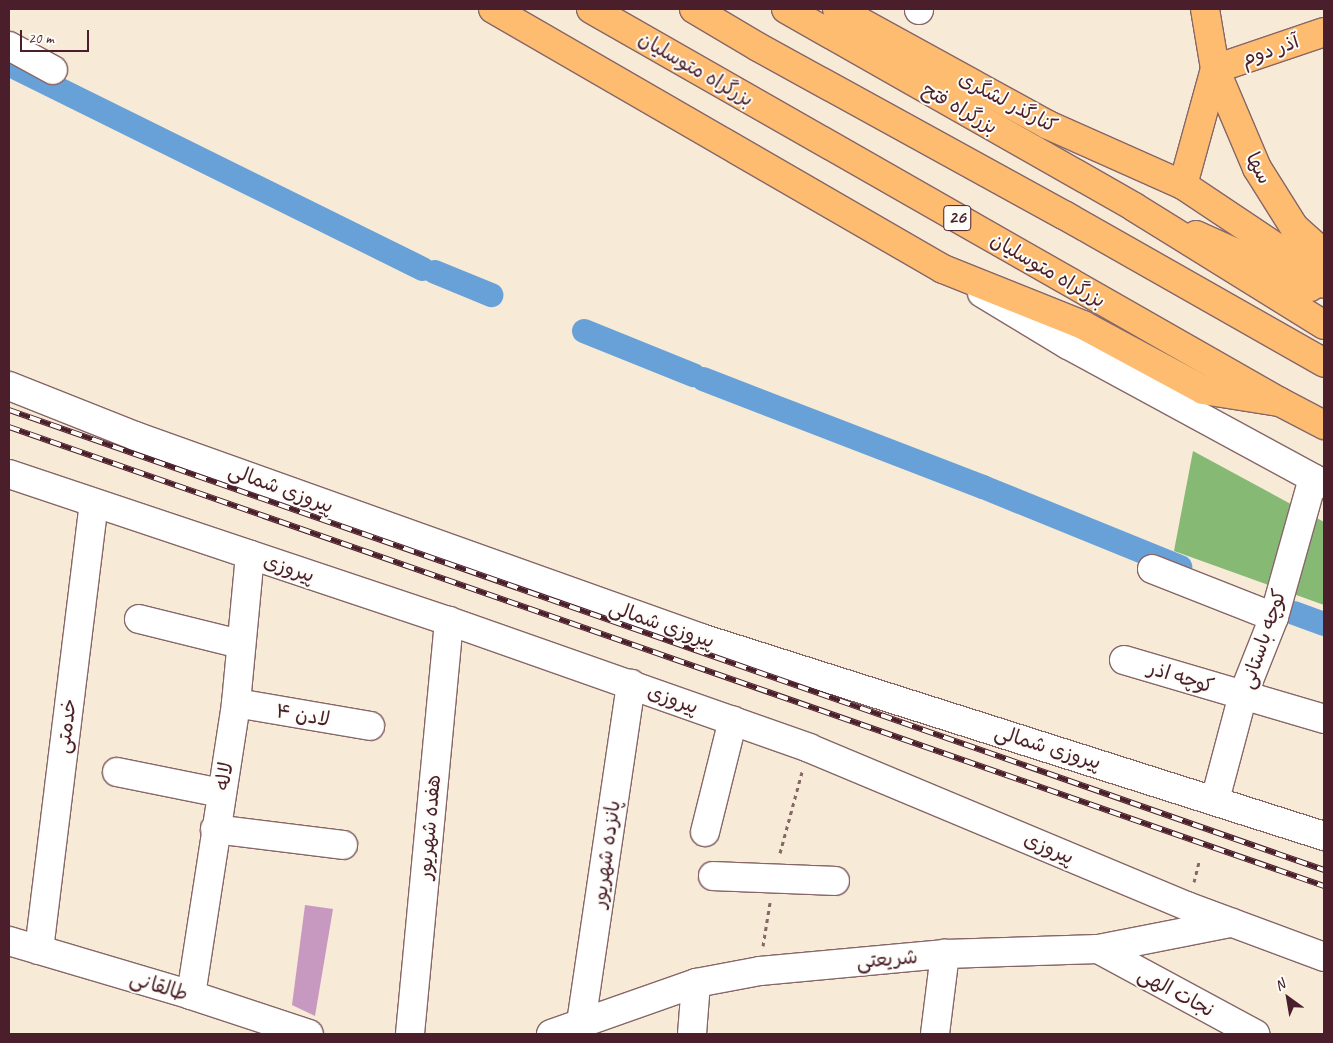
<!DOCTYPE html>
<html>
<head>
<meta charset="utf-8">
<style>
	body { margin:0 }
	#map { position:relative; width:1333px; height:1043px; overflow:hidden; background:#f7ead7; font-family:Caveat,"Playpen Sans Arabic",sans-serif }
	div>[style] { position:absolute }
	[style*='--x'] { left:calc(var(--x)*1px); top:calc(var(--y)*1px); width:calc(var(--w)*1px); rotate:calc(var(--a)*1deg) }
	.forest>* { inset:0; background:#85b974 }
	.canal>* { height:24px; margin:-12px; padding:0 12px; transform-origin:12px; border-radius:12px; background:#67a1d7 }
	.building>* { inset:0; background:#c899c0 }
	.path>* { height:3px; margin-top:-1.5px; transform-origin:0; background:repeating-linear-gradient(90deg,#876667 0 4px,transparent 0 8px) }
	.roads { filter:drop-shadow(1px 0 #876667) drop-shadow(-1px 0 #876667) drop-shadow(0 1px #876667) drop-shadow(0 -1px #876667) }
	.minor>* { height:28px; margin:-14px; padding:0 14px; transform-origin:14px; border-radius:14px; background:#fff }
	.major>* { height:28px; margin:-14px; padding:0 14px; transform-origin:14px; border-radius:14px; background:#febc70 }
	.highway>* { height:28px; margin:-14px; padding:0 14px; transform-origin:14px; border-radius:14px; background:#febc70 }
	.rail>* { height:5.5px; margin-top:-2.75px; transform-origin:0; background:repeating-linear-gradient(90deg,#fdfcf7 0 11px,#4a1f2b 0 22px); box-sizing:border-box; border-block:1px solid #4a1f2b }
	span { translate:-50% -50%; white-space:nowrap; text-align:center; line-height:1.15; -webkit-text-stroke:4px #fdfcf7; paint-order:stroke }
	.shield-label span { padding:1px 4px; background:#fdfcf7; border:1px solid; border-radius:4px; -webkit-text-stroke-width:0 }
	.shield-label { font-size:19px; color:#4a1f2b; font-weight:700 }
	.street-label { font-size:20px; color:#4a1f2b }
	.frame { position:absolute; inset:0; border:10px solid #4a1f2b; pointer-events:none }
	.north { position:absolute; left:1263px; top:973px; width:50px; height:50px; -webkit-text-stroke:4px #fdfcf7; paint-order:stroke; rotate:328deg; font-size:14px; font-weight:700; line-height:20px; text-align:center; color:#4a1f2b }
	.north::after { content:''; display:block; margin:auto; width:18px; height:22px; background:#4a1f2b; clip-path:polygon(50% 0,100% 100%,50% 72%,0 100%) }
	.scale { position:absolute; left:20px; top:30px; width:69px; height:22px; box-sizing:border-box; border:2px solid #4a1f2b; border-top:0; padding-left:6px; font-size:15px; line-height:18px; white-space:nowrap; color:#4a1f2b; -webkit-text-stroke:4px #fdfcf7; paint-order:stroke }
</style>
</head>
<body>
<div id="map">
	<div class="forest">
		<i style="clip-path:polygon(1193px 451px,1324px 522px,1324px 605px,1174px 551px)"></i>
	</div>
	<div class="canal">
		<i style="--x:12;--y:66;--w:458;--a:26.3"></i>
		<i style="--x:435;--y:272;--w:61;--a:22.3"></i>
		<i style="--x:584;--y:331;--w:118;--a:22"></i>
		<i style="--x:703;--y:379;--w:300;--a:21.1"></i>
		<i style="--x:983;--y:487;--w:213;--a:22.1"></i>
		<i style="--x:1294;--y:613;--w:32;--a:20"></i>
	</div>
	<div class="building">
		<i style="clip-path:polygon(305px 905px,333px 909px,315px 1016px,292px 1005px)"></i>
	</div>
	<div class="path">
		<i style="--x:780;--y:853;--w:84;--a:-74.8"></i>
		<i style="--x:1194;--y:882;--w:21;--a:-76"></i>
		<i style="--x:763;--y:946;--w:44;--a:-80.8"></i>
	</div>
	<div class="roads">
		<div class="minor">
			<i style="--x:919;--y:9;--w:1;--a:90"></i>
			<i style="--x:9;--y:46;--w:50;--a:28.6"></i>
			<i style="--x:982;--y:293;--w:100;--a:31.2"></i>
			<i style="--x:1068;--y:345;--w:291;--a:28.5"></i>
			<i style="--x:9;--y:386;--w:136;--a:21.6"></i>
			<i style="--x:135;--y:436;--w:601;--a:19.64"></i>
			<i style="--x:701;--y:638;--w:654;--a:17.63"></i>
			<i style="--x:9;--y:474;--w:464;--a:18.5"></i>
			<i style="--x:449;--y:621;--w:382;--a:19.4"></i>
			<i style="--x:809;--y:748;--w:410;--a:22.7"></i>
			<i style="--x:1187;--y:906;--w:146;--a:20.4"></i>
			<i style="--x:1152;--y:569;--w:131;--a:21.5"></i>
			<i style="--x:139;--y:619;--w:104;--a:13.9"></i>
			<i style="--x:1124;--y:660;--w:209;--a:16.4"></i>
			<i style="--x:236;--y:703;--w:136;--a:9.7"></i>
			<i style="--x:117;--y:772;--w:106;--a:11.4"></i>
			<i style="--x:1215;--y:800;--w:109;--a:-75.1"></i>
			<i style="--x:1243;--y:695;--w:84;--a:-68.3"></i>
			<i style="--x:1274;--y:617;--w:144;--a:-74.3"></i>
			<i style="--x:215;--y:829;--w:129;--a:7.1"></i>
			<i style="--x:705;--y:832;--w:115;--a:-76"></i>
			<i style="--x:713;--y:876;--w:122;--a:2.3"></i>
			<i style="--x:9;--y:941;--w:190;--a:16.5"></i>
			<i style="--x:191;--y:995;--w:124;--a:18.3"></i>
			<i style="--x:1098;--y:949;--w:179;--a:28.4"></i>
			<i style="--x:39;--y:950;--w:450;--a:-83"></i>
			<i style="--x:191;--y:995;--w:295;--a:-81.2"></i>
			<i style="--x:236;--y:703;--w:149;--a:-84.6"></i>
			<i style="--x:581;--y:1023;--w:343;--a:-81.6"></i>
			<i style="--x:410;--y:1034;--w:415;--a:-84.6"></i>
			<i style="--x:551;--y:1034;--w:154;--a:-19.4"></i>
			<i style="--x:696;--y:983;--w:65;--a:-10.6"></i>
			<i style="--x:760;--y:971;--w:186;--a:-5.3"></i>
			<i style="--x:945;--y:954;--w:153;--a:-1.9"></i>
			<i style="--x:1098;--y:949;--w:136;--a:-11.1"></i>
			<i style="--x:692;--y:1034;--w:51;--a:-85.5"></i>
			<i style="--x:935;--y:1034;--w:81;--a:-82.9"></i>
		</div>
		<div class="major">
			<i style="--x:837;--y:9;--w:241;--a:28.8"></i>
			<i style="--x:1048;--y:125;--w:148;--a:24"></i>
			<i style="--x:1183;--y:185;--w:119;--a:33.7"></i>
			<i style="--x:1282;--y:251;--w:53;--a:38.2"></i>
			<i style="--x:1205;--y:9;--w:61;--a:80.5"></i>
			<i style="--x:1215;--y:69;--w:108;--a:67"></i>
			<i style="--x:1257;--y:168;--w:70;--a:57.9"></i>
			<i style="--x:1294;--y:227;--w:40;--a:42"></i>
			<i style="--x:1215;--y:69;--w:115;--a:-18.7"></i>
			<i style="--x:1183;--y:185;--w:120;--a:-74.6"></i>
			<i style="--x:1196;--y:235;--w:126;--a:24.3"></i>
		</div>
		<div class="highway">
			<i style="--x:493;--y:9;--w:520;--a:30.02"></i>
			<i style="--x:943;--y:269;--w:151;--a:21.8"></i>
			<i style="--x:1083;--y:325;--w:136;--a:28.4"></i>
			<i style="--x:1203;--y:390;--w:78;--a:8.9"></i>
			<i style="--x:591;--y:9;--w:793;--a:29.7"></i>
			<i style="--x:1280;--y:402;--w:50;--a:27.6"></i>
			<i style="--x:694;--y:9;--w:74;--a:30.7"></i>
			<i style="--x:758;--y:47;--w:349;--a:28.8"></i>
			<i style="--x:1064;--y:215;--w:299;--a:29.6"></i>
			<i style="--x:786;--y:9;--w:400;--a:29.6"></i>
			<i style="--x:1134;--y:207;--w:224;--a:31.8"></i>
		</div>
	</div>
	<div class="rail">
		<i style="--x:9;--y:410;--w:1393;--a:19.28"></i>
		<i style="--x:9;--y:427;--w:1393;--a:19.24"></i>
	</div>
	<div class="shield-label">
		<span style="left:957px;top:218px">26</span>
	</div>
	<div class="street-label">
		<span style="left:1270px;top:50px;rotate:-19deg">آذر دوم</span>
		<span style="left:696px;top:69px;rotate:30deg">بزرگراه متوسلیان</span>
		<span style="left:1008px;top:102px;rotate:28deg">کنارگذر لشگری</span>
		<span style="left:960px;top:108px;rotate:30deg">بزرگراه فتح</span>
		<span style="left:1259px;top:168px;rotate:62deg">سها</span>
		<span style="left:1048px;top:270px;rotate:30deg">بزرگراه متوسلیان</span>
		<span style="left:281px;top:488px;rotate:20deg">پیروزی شمالی</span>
		<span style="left:289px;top:568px;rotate:18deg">پیروزی</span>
		<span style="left:662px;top:624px;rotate:19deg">پیروزی شمالی</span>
		<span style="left:1263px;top:639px;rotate:-71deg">کوچه باستانی</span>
		<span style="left:1181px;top:677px;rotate:17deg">کوچه اذر</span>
		<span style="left:673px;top:699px;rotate:19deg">پیروزی</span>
		<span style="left:303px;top:715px;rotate:10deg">لادن ۴</span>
		<span style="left:66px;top:726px;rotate:-83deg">خدمتی</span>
		<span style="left:1048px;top:747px;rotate:17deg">پیروزی شمالی</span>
		<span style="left:224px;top:776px;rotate:-81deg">لاله</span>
		<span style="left:429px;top:827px;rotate:-85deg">هفده شهریور</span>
		<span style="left:1049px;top:848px;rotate:23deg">پیروزی</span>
		<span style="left:606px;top:854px;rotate:-82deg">پانزده شهریور</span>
		<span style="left:887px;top:959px;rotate:-5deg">شریعتی</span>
		<span style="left:159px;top:986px;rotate:17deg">طالقانی</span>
		<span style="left:1176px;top:992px;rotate:28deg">نجات الهی</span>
	</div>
	<div class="frame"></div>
	<div class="north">N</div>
	<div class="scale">20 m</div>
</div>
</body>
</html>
